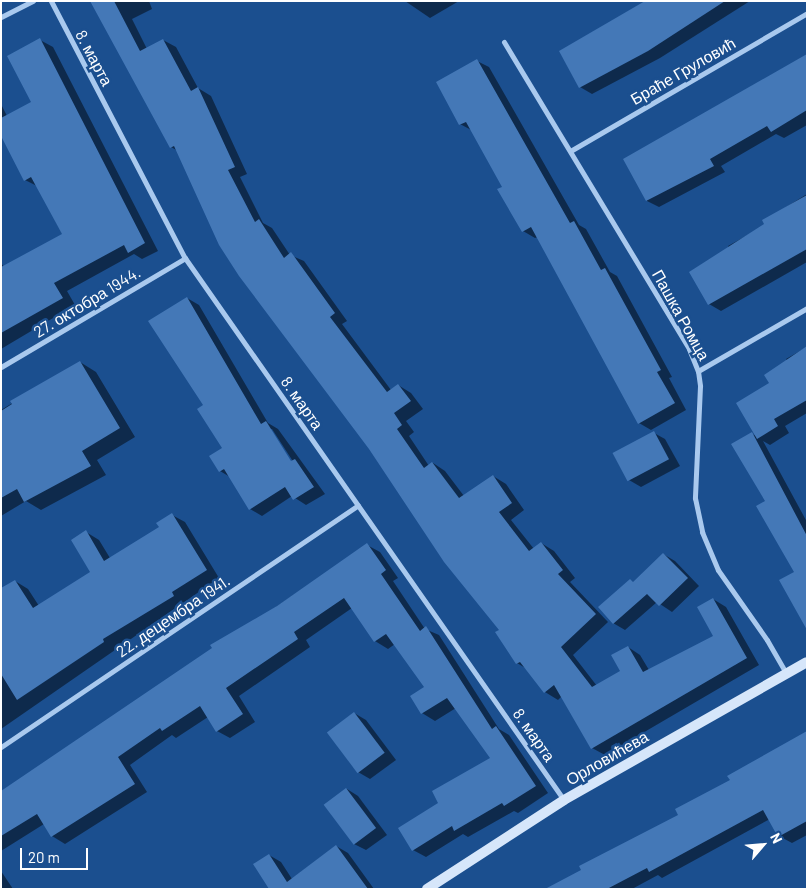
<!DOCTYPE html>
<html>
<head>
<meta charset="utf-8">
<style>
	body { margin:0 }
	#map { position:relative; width:808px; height:890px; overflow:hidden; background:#1b4f8f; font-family:Barlow,sans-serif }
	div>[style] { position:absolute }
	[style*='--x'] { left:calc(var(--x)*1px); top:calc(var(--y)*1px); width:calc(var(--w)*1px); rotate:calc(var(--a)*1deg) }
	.shadow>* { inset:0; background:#0007 }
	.building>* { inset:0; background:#4478b7; transform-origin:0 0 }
	.street>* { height:5px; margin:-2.5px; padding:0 2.5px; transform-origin:2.5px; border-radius:2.5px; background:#a9c9ee }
	.secondary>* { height:10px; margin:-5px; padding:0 5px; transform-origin:5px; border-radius:5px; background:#d6e6fa }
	span { translate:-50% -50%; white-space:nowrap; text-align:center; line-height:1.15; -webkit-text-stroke:5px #1b4f8f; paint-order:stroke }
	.street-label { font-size:16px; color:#fff }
	.frame { position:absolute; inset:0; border:2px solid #fff; pointer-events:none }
	.north { position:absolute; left:738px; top:820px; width:50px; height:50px; -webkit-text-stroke:4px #1b4f8f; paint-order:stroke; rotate:63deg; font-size:14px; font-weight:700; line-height:20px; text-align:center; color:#fff }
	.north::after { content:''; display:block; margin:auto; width:18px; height:22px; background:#fff; clip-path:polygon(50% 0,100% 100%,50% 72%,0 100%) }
	.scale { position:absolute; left:20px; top:848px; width:68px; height:22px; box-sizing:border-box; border:2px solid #fff; border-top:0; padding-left:6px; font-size:15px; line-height:18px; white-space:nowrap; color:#fff; -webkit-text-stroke:4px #1b4f8f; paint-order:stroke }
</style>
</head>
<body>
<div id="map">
	<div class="shadow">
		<i style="clip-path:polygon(91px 1px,149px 1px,152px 9px,132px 19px,147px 49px,163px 40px,176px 47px,198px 88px,211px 96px,247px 174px,240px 177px,263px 223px,272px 228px,290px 255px,304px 261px,347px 321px,342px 324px,391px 390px,398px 385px,411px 393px,423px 409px,406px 421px,414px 432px,409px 436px,429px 466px,433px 463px,445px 471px,464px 496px,493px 476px,506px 484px,524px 510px,511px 520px,534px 549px,541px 543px,554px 551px,575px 578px,570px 582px,608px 622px,573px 655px,597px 686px,622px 672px,628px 647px,640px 655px,649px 670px,715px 637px,713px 599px,726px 607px,759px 665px,605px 755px,592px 748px,562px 696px,558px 700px,545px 692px,527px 669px,517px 663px,501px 630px,178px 151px,171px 147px)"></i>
		<i style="clip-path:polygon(405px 1px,459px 1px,430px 18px)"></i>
		<i style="clip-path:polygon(646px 1px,750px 1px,660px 58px,592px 94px,580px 87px)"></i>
		<i style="clip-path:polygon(40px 40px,53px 47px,158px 251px,142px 259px,134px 254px,67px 291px,75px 305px,1px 349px,1px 263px,4px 267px,63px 235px,37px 186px,25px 180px,1px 133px,1px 104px,7px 116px,33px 103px)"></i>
		<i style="clip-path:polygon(807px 55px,807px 125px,784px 138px,776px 134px,721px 166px,725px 172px,659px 207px,647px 201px,625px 160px)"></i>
		<i style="clip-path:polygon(477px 61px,489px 67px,579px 225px,586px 229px,610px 272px,617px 276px,672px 377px,669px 378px,686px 410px,651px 430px,639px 423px,538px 237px,535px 238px,523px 231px,503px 187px,473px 131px,460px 124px)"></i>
		<i style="clip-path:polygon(807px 194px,807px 262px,721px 311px,709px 304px,691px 272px,730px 250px,728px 246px,766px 225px,764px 221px)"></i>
		<i style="clip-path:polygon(evenodd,187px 298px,199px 305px,268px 423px,278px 429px,325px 494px,306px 505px,292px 496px,262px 516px,250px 509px,230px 477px,220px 471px,224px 449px,205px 406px,187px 298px,269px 429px,272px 429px,296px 466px,294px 467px,269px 429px)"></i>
		<i style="clip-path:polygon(807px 347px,807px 413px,785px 426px,789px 433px,770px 445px,763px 441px,807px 522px,807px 621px,795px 572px,767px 502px,752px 434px,758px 437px,770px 384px,788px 362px,786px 359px)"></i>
		<i style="clip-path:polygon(80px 362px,96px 372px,135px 437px,97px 460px,106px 475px,41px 510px,26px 501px,1px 516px,1px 410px)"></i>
		<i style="clip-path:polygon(654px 433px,665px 439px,680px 466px,641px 487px,629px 480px)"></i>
		<i style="clip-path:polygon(172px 515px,185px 522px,219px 578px,1px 729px,1px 590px,15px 581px,28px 589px,39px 606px,92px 572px,86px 532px,99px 540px,110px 558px,161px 528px)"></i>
		<i style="clip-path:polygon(367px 545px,380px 552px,398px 578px,393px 581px,425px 629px,439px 635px,499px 729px,509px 735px,548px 793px,518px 813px,514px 811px,468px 837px,463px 834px,426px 857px,413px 850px,440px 803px,492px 758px,456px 708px,435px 721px,422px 713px,426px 688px,395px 644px,388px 649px,375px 641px,352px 608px,306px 640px,310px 647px,239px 696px,255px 722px,230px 738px,217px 731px,208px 717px,176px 738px,172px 735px,130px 765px,147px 792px,65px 844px,52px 836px,44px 824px,1px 851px,1px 794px)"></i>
		<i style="clip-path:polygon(663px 554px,675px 561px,699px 586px,672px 612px,657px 602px,625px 630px,613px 623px,634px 582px)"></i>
		<i style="clip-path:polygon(354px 713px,366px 720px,396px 760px,370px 779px,358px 772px)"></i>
		<i style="clip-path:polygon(807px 734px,807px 835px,792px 843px,779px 836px,770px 819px,662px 878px,658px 875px,632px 889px,548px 889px,680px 816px)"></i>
		<i style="clip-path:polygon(347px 789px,358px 796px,387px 835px,366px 850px,354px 844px)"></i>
		<i style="clip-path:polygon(336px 846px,348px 853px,374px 889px,270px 889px,269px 855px,281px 862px,292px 879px)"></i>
		<i style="clip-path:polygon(1px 871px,13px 889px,1px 889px)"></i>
	</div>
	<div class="building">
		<i style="clip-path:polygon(90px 1px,114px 1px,140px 51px,163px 39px,191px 91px,198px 87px,235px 167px,228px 170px,255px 222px,259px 219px,284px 258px,291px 252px,335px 313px,330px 317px,387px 392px,398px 384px,411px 401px,394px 413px,402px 425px,397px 429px,424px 468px,432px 462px,459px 498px,493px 475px,512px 503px,499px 512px,529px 551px,541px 542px,563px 570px,558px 574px,596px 614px,561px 647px,592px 687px,620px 671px,611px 655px,628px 646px,643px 672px,713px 636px,697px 607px,713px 598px,747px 658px,591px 749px,554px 685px,544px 693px,520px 662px,516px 664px,495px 632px,499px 630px,444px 562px,369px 449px,239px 276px,219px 245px,174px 146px,170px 148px)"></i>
		<i style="clip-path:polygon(645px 1px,725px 1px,648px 51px,579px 88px,559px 51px)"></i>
		<i style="clip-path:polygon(40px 38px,145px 243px,128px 253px,124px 245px,54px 283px,63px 298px,1px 333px,1px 267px,62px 234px,31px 177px,24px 181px,1px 136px,1px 118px,31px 102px,7px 56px)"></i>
		<i style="clip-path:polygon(807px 54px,807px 110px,771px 132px,767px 126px,710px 159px,714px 166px,646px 201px,623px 159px)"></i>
		<i style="clip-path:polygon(477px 59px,570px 223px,574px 221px,601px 270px,605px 268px,661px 370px,657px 372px,675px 403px,638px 424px,531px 227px,522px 232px,497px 189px,502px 187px,466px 122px,459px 125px,436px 82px)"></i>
		<i style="clip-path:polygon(807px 195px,807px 249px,708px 305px,689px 272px,764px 224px,762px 220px)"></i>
		<i style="clip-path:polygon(187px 297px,261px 424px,266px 421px,291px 461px,295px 459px,314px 487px,293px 500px,285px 487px,249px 510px,224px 469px,219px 472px,209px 456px,222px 448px,197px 409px,203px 405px,148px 321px)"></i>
		<i style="clip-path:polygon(807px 346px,807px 400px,774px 419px,778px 426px,757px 439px,736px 403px,769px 383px,764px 375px)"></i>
		<i style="clip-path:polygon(80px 361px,120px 428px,82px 451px,91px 466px,24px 502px,17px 489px,1px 498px,1px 411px,12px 404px,10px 401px)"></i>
		<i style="left:654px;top:431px;width:32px;height:47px;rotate:62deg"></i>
		<i style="clip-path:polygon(752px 432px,807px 536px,807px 630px,779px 580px,794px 572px,756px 506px,765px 501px,731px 444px)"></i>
		<i style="clip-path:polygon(172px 513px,207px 570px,172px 592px,174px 596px,103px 639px,104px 642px,17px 700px,1px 674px,1px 588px,15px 580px,33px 608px,90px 572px,71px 540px,86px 530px,104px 561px,159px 527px,156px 523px)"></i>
		<i style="clip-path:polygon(367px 543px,386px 570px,381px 574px,420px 631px,426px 626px,492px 729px,496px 726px,536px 786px,504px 806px,502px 803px,454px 831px,452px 826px,412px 851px,398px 828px,438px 803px,432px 791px,490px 758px,447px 698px,421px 714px,410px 696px,424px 687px,386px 634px,374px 642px,344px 598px,294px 632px,298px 639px,226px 688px,243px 714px,216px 732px,200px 706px,162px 731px,160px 728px,118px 757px,135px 784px,51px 837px,37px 814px,1px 836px,1px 791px,212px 648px,210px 645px,277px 606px)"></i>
		<i style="clip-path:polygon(663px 553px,688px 578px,659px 606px,647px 594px,613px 624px,598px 607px,630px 579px,633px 582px)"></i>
		<i style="left:354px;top:712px;width:51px;height:34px;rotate:53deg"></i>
		<i style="clip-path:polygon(807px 731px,807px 821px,778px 837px,763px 810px,649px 872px,647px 868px,607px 889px,545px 889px,581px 870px,579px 866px,678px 815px,675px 809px,730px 780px,727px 776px)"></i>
		<i style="left:346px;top:788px;width:50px;height:28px;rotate:53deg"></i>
		<i style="clip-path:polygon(336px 845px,368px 889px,269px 889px,253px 864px,269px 854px,287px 882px)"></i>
	</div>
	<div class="street">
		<i style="--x:51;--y:1;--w:290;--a:62.5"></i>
		<i style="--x:185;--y:258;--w:661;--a:55.04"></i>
		<i style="--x:1;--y:17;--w:36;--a:-27"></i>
		<i style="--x:504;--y:42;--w:358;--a:58.9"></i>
		<i style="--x:689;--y:349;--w:24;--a:68"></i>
		<i style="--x:698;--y:371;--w:15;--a:82"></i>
		<i style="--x:700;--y:386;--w:112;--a:92.6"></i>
		<i style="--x:695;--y:498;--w:35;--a:78"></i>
		<i style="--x:702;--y:532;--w:41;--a:67.2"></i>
		<i style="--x:718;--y:570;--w:85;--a:55"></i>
		<i style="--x:767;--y:640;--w:38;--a:60"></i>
		<i style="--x:572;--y:150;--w:272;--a:-30.2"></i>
		<i style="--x:1;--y:367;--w:214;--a:-30.6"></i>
		<i style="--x:698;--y:371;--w:126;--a:-30"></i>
		<i style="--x:1;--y:747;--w:431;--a:-34.1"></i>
	</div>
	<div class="secondary">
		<i style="--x:427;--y:889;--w:163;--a:-33"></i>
		<i style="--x:564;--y:800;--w:279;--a:-29.6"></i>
	</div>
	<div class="street-label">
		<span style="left:94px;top:58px;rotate:62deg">8. марта</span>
		<span style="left:683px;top:71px;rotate:-30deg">Браће Груловић</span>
		<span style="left:87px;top:302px;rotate:-31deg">27. октобра 1944.</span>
		<span style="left:681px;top:315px;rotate:61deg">Пашка Ромца</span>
		<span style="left:302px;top:403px;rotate:55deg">8. марта</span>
		<span style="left:173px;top:616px;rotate:-34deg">22. децембра 1941.</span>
		<span style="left:534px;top:735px;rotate:55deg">8. марта</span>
		<span style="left:607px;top:758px;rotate:-30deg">Орловићева</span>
	</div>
	<div class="frame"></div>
	<div class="north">N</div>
	<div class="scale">20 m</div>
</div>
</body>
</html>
